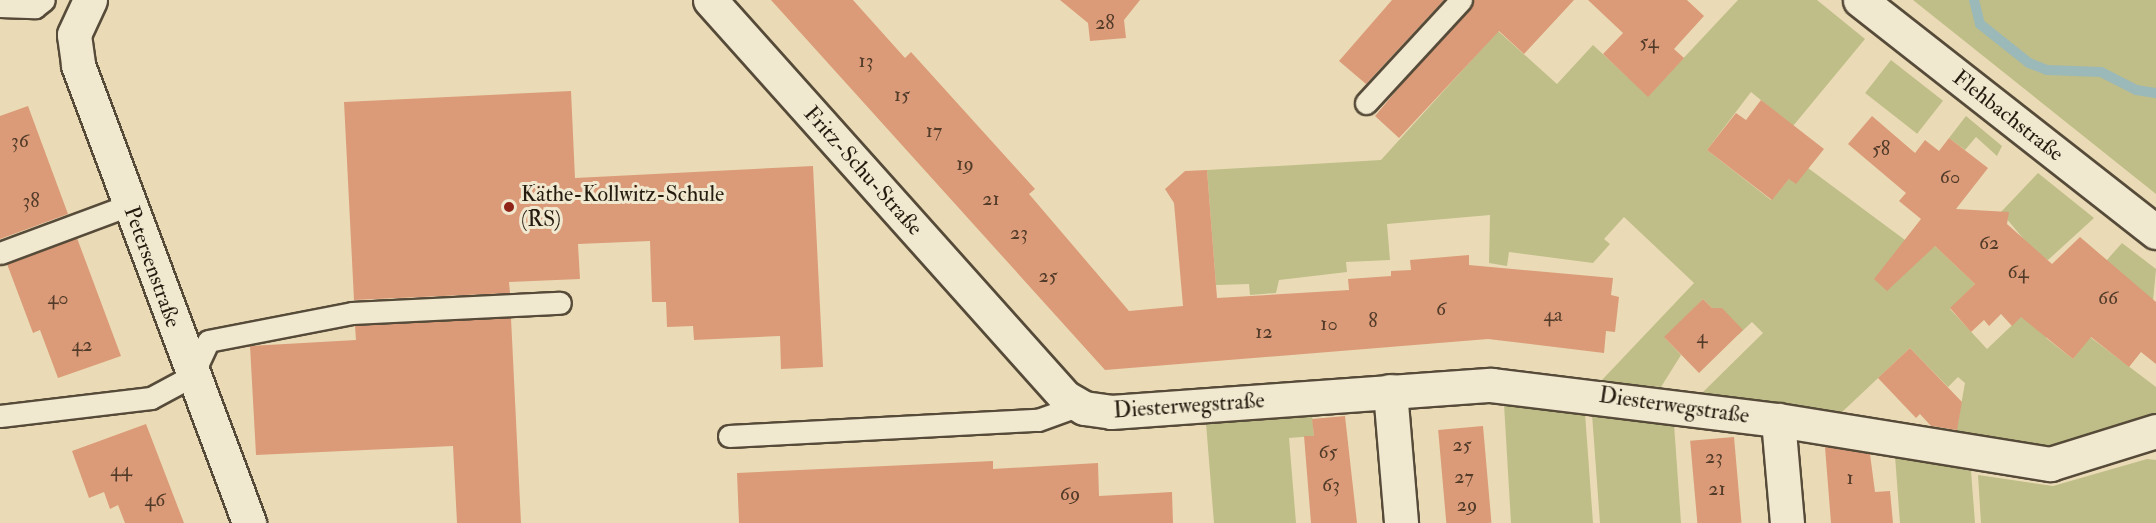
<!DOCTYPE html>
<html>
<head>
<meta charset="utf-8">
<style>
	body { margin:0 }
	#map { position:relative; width:2156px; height:523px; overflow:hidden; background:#eadbb6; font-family:"IM FELL Double Pica",serif }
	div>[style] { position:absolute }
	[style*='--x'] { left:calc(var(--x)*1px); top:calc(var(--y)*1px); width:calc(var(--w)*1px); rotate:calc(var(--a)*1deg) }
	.green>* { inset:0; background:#bfbd88; transform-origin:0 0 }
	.stream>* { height:10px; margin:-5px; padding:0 5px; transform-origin:5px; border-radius:5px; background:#9bb9b8 }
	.building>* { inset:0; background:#db9b78; transform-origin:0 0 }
	.roads { filter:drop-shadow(2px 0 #564b39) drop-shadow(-2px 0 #564b39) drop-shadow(0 2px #564b39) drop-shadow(0 -2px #564b39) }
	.service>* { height:21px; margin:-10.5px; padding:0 10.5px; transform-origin:10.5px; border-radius:10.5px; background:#f1e8d0 }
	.minor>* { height:33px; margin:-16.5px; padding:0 16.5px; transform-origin:16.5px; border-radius:16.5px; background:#f1e8d0 }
	.dots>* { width:16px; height:16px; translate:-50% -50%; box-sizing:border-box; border:3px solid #f1e8d0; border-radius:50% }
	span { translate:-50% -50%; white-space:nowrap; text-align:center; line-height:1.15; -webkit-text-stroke:6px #f1e8d0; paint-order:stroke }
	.number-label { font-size:20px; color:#523b29 }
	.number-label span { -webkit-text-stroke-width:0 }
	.street-label { font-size:22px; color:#251b0f }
	.poi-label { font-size:22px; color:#251b0f }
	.left { translate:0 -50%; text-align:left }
</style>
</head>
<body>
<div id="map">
	<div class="green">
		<i style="clip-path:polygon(1738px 0,1817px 0,1865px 39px,1793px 126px,1751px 92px,1707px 150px,1771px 200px,1789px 179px,1808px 168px,1905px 240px,1935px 246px,1975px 284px,1950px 309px,1987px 349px,2068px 272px,2046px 338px,2073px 359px,2090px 337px,2156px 387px,2156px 414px,2047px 447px,1956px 433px,1965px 383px,1958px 377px,1948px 387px,1910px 348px,1841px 413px,1702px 393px,1763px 333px,1752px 322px,1738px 335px,1722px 308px,1715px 311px,1703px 299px,1665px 338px,1681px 355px,1661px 387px,1601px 381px,1694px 283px,1624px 217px,1604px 239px,1610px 244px,1593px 263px,1509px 252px,1507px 266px,1489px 263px,1490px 215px,1387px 224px,1390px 260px,1346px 262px,1347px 272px,1279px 280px,1276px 293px,1250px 295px,1249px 284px,1216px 285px,1207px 170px,1381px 160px,1498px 31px,1557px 84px,1593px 45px,1648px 96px)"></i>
		<i style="clip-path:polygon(1913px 0,2156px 0,2156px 194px)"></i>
		<i style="left:1891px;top:60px;width:66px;height:42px;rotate:38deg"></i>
		<i style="clip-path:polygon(1966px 116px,2002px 146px,1997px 156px,1976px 137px,1965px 150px,1949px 138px)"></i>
		<i style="clip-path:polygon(2038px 173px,2094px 218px,2048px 260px,2036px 254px,2001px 212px)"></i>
		<i style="clip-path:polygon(2122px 243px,2156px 269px,2153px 301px,2106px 261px)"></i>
		<i style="clip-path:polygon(1504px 404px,1585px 413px,1593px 523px,1511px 523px)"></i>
		<i style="clip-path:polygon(1312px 414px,1314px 436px,1289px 438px,1296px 523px,1214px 523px,1206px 423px)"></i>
		<i style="clip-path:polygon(1592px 414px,1674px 424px,1681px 523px,1600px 523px)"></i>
		<i style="clip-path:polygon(1895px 456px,1971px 471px,1975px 523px,1900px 523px)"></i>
		<i style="clip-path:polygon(2147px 459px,2156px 460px,2156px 523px,1981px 523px,1978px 475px,2053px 486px)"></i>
	</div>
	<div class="stream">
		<i style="--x:1974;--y:0;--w:25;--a:76"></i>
		<i style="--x:1980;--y:24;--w:63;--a:38.5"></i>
		<i style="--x:2029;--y:63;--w:19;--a:21"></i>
		<i style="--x:2047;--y:70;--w:54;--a:2.1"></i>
		<i style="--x:2101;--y:72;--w:39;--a:27"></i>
		<i style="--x:2136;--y:90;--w:20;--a:9"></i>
	</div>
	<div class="building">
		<i style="clip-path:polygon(771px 0,853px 0,905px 58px,911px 52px,1035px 189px,1029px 194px,1129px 311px,1183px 306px,1174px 203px,1165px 189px,1185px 171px,1207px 170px,1217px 298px,1349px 290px,1348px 279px,1391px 276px,1391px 271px,1411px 270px,1410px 260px,1469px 255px,1469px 265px,1613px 278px,1611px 295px,1619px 297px,1615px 332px,1606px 331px,1604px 353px,1488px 339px,1105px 370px)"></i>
		<i style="clip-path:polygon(1060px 0,1140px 0,1124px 20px,1126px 38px,1090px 41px,1088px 23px)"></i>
		<i style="clip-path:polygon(1392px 0,1444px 0,1366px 84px,1339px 61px)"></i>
		<i style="clip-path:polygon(1473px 0,1574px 0,1524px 54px,1499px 31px,1399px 138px,1375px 116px)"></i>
		<i style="clip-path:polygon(1588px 0,1687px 0,1704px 16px,1674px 49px,1684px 58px,1648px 97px,1603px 54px,1623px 33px)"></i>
		<i style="clip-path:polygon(571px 91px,575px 178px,813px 166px,823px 367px,781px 369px,780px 336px,694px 340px,693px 326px,667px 327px,666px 302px,652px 302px,650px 241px,578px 244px,580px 279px,509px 282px,510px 293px,354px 300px,344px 102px)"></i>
		<i style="clip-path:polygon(1761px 100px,1824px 149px,1796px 184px,1789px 179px,1772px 200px,1707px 150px,1736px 113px,1746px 120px)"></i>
		<i style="clip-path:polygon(28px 106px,68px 214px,0 239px,0 116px)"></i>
		<i style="clip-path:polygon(1872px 116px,1915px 153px,1925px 140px,1939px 151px,1949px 138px,1988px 168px,1956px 209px,2009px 212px,2007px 224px,2052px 264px,2080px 237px,2156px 302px,2156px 364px,2141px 352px,2129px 367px,2091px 337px,2073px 359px,2021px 317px,2012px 326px,2001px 314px,1989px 326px,1984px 320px,1971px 332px,1950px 308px,1975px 284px,1935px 246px,1887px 291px,1874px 279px,1921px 219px,1899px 201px,1906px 193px,1848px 144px)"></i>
		<i style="clip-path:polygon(77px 238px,121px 356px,58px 378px,40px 330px,33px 333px,7px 264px)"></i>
		<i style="clip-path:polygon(1703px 299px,1712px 308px,1722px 308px,1743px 330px,1699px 373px,1664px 337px)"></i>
		<i style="clip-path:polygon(511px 318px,521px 523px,457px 523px,453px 446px,256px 455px,250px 346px,356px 340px,355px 326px)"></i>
		<i style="clip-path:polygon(1910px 348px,1962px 402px,1957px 430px,1931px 426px,1920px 414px,1916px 418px,1878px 378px)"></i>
		<i style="clip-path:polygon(1345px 416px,1357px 523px,1311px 523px,1304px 436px,1314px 436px,1312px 419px)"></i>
		<i style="clip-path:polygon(146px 424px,184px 523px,125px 523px,118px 505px,110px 509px,104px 492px,89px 498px,72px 451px)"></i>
		<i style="left:1483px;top:426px;width:97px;height:45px;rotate:85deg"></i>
		<i style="left:1734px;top:437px;width:86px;height:44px;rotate:85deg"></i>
		<i style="clip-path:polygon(1825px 447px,1870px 454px,1875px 492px,1890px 491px,1893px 523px,1831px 523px)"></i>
		<i style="clip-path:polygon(993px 461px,993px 469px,1098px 463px,1099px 496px,1172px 492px,1173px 523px,739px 523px,737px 473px)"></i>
	</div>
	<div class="roads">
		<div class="service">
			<i style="--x:0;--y:6;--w:35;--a:2"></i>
			<i style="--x:35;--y:7;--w:11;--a:-38"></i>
			<i style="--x:1366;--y:103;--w:140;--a:-47.3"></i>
			<i style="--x:0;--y:253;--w:138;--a:-20.4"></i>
			<i style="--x:0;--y:416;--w:152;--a:-6.8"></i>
			<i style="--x:151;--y:398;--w:47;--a:-28.2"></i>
			<i style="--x:192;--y:376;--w:38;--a:-65"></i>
			<i style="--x:208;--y:341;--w:147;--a:-11"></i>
			<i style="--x:352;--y:313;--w:208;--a:-2.8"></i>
			<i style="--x:729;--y:436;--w:309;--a:-3"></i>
			<i style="--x:1038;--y:420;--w:41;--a:-19.7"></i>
		</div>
		<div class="minor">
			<i style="--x:90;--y:0;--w:38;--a:115"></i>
			<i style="--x:74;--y:35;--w:30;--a:82"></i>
			<i style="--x:78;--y:65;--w:489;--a:69.5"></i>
			<i style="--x:710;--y:0;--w:533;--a:48.2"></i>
			<i style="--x:1065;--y:397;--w:22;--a:30"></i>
			<i style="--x:1084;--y:408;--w:27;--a:8"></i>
			<i style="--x:1111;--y:412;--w:381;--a:-4.1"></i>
			<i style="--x:1491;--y:385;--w:289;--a:7"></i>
			<i style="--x:1778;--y:420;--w:276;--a:9.2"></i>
			<i style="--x:2050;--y:464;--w:111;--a:-17.3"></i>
			<i style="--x:1860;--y:0;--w:376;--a:38.1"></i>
			<i style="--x:1390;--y:391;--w:132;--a:85.2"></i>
			<i style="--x:1778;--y:420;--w:103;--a:85"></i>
		</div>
	</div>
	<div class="dots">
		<i style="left:509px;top:207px;background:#8f2418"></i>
	</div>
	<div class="number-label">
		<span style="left:1105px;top:22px">28</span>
		<span style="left:1649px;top:41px">54</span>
		<span style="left:866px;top:60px">13</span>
		<span style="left:902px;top:94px">15</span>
		<span style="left:934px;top:130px">17</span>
		<span style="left:20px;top:140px">36</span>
		<span style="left:1881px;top:148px">58</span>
		<span style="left:965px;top:163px">19</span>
		<span style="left:1950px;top:176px">60</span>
		<span style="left:991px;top:198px">21</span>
		<span style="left:31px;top:200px">38</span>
		<span style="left:1019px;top:232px">23</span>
		<span style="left:1989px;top:242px">62</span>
		<span style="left:2018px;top:271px">64</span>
		<span style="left:1048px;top:275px">25</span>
		<span style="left:58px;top:297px">40</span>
		<span style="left:2108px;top:297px">66</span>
		<span style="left:1441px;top:308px">6</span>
		<span style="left:1553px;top:314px">4a</span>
		<span style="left:1373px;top:320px">8</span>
		<span style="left:1329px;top:323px">10</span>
		<span style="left:1264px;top:331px">12</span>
		<span style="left:1702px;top:336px">4</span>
		<span style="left:82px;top:344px">42</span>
		<span style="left:1462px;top:444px">25</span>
		<span style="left:1328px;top:451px">65</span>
		<span style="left:1714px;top:456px">23</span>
		<span style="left:121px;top:469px">44</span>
		<span style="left:1464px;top:476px">27</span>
		<span style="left:1850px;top:477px">1</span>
		<span style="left:1331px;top:484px">63</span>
		<span style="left:1717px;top:488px">21</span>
		<span style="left:1070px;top:493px">69</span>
		<span style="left:155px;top:499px">46</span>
		<span style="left:1467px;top:504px">29</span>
	</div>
	<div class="street-label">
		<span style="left:2008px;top:116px;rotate:38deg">Flehbachstraße</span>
		<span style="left:863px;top:171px;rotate:48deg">Fritz-Schu-Straße</span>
		<span style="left:152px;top:267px;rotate:70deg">Petersenstraße</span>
		<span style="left:1189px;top:406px;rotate:-4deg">Diesterwegstraße</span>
		<span style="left:1674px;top:406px;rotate:8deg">Diesterwegstraße</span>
	</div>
	<div class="poi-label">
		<span class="left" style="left:521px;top:207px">Käthe-Kollwitz-Schule<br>(RS)</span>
	</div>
</div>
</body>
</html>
